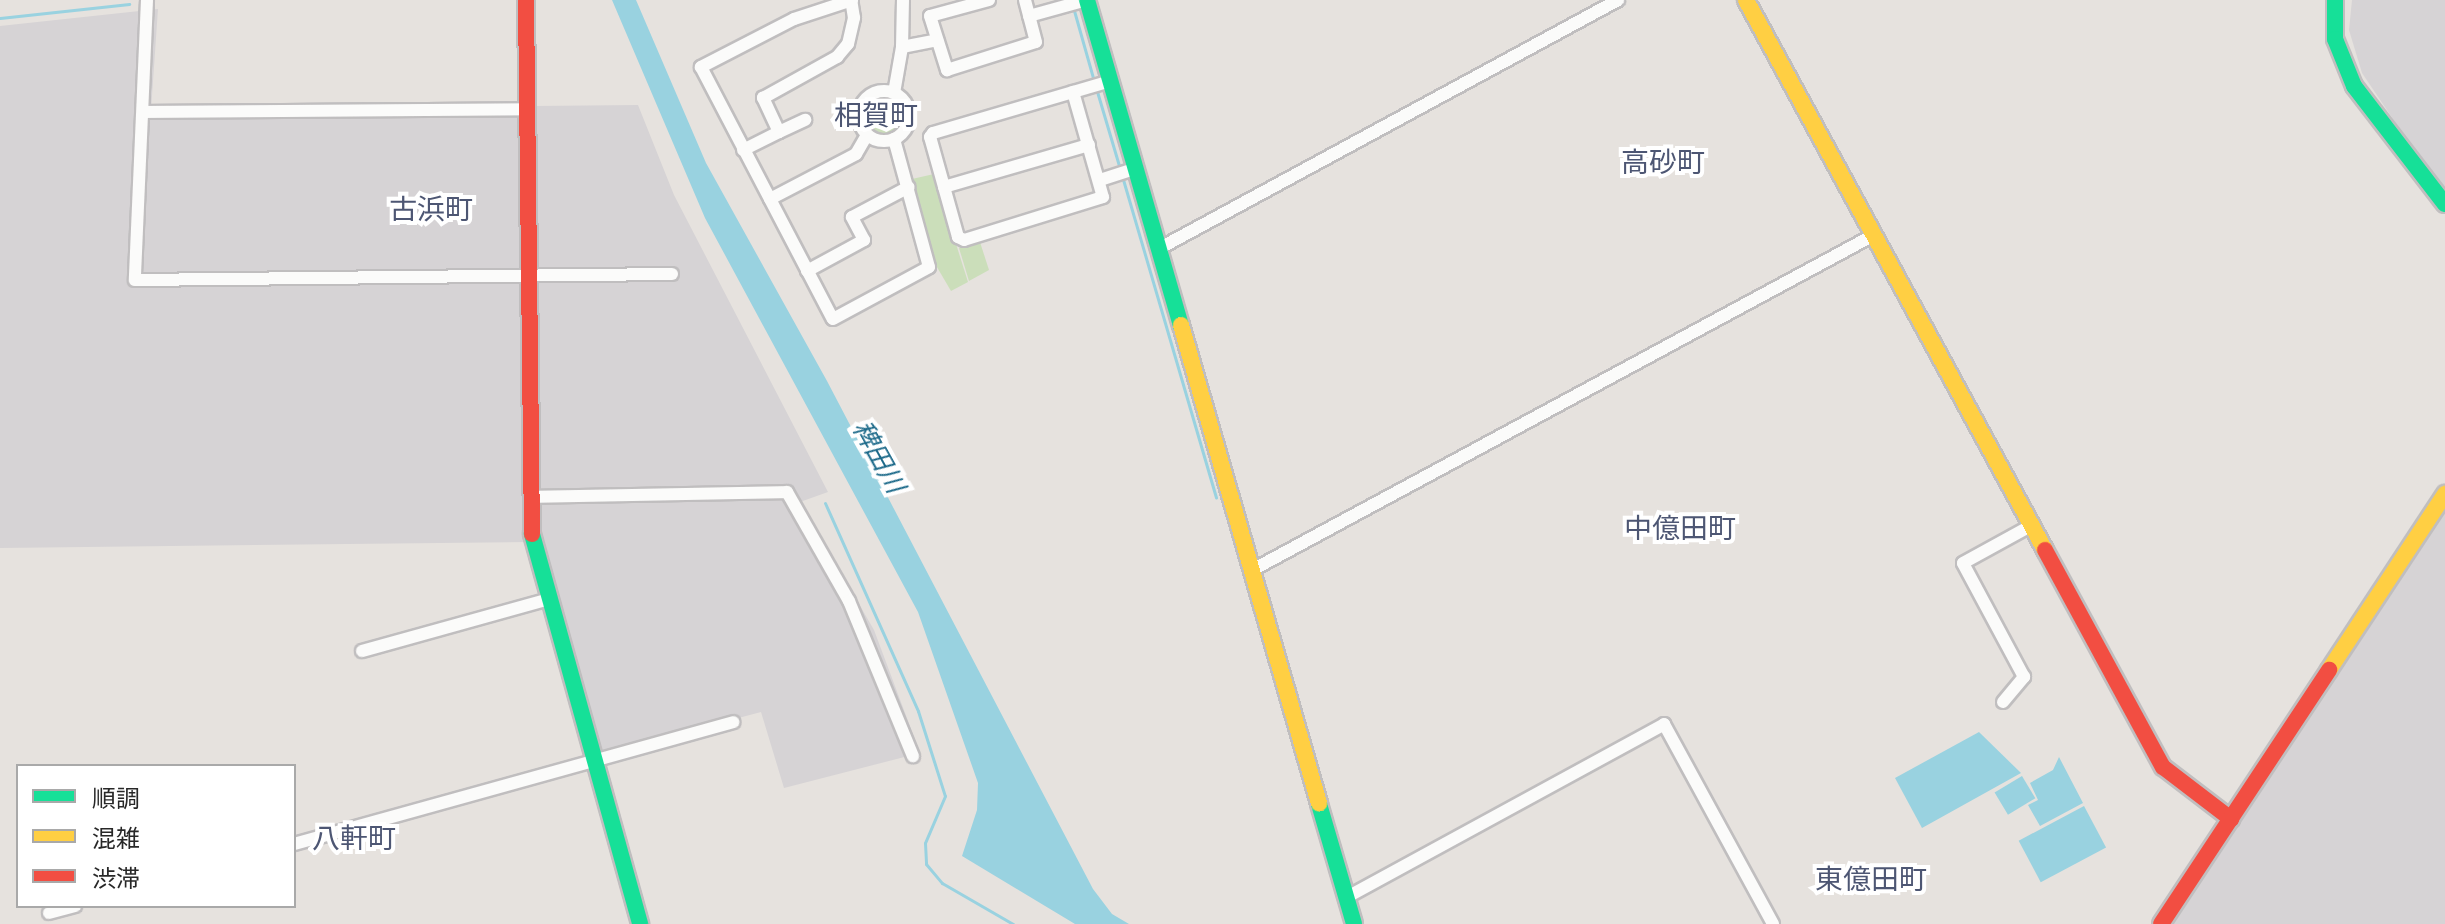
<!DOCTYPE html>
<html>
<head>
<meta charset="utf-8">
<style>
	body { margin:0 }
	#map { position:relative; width:2445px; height:924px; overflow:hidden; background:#e6e2de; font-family:"Fira Sans","Noto Sans JP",sans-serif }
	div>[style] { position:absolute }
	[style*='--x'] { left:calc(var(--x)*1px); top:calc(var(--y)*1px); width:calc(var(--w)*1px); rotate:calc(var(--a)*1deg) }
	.industrial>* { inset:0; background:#d6d3d5 }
	.green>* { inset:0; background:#cbdeba }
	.round { border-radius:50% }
	.water>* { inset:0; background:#99d2e0; transform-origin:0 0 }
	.stream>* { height:3px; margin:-1.5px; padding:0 1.5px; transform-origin:1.5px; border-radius:1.5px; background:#99d2e0 }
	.roads { filter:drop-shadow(2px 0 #c0bebf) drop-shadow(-2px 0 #c0bebf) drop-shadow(0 2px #c0bebf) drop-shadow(0 -2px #c0bebf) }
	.street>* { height:12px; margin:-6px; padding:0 6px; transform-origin:6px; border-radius:6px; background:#fbfbfa }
	.street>.ring { margin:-6px; padding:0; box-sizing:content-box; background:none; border:12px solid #fbfbfa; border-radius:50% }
	.fast>* { height:16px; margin:-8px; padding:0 8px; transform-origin:8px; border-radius:8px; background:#16e098 }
	.slow>* { height:16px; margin:-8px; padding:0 8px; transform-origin:8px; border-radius:8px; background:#ffcf43 }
	.jam>* { height:16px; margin:-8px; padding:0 8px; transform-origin:8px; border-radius:8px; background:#f24e42 }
	span { translate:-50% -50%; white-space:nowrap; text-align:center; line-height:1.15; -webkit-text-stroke:8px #fff; paint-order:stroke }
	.water-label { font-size:26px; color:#1b6989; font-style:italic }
	.quarter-label { font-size:28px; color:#4d5673 }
	.legend { position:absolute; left:16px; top:764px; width:280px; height:144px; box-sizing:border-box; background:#fff; border:2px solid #a9a9a9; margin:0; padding:10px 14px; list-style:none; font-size:24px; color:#282828 }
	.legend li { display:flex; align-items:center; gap:16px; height:40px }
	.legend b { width:40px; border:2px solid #a9a9a9 }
</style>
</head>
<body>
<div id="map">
	<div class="industrial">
		<i style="clip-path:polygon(2352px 0,2445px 0,2445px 196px,2362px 73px,2349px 30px)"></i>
		<i style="clip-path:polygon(158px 9px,151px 110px,638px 105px,674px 195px,828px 492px,800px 502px,874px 630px,920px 753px,784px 788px,761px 712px,588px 758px,528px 542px,0 548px,0 26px)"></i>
		<i style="clip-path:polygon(2445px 507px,2445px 924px,2173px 924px,2423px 543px)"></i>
	</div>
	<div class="green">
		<i class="round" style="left:863px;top:94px;width:42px;height:42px"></i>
		<i style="clip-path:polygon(934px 174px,968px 282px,951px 291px,934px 262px,912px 179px)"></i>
		<i style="clip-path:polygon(979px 239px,989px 270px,969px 281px,959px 248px)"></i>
	</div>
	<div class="water">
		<i style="clip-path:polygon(612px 0,636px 0,706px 163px,827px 381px,1093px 889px,1112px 914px,1129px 924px,1075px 924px,962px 856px,977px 810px,978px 783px,918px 612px,705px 218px)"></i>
		<i style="clip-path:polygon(1979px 732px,2021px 773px,1922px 828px,1895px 778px)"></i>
		<i style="clip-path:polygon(2059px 757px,2083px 803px,2040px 826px,2028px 805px,2038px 800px,2030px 783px,2053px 770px)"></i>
		<i style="left:2022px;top:776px;width:26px;height:32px;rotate:59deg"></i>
		<i style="left:2084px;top:806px;width:47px;height:74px;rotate:62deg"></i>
	</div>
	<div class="stream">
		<i style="--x:1073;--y:7;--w:77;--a:74.2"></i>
		<i style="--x:0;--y:18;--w:130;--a:-6.2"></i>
		<i style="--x:1096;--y:88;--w:84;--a:73.5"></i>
		<i style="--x:1122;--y:176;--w:335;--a:73.7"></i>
		<i style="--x:825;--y:503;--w:228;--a:65.9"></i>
		<i style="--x:918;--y:711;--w:89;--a:72.4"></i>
		<i style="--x:945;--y:796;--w:51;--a:113.1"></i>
		<i style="--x:925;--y:843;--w:21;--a:87"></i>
		<i style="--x:926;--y:864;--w:25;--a:50"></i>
		<i style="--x:942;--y:883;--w:82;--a:30"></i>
	</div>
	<div class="roads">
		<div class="street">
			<i style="--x:147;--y:0;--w:280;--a:92.5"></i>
			<i style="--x:135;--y:280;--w:537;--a:-0.64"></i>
			<i style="--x:852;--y:0;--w:61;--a:161.9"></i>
			<i style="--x:794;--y:19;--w:105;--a:152.7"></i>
			<i style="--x:701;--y:67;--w:284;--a:62.4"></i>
			<i style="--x:833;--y:319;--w:109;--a:-28.4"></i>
			<i style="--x:929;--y:267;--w:133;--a:-105.3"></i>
			<i style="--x:989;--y:0;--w:61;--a:164.8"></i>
			<i style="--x:930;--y:16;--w:57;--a:72.5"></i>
			<i style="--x:947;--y:70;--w:93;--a:-17.5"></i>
			<i style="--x:1036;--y:42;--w:43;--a:-104.7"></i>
			<i style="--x:1029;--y:16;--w:60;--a:-15.4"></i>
			<i style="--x:902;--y:47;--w:36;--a:-11"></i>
			<i class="ring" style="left:859px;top:91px;width:38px;height:38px"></i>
			<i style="--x:1073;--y:92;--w:109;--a:74.1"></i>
			<i style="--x:1103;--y:197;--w:145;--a:162.8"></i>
			<i style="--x:964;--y:240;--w:7;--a:-153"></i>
			<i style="--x:958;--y:237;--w:104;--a:-105.6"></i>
			<i style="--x:930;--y:137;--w:5;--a:-53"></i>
			<i style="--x:933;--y:133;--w:185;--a:-16.3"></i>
			<i style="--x:894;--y:93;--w:47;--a:-80.1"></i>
			<i style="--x:902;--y:47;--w:47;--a:-88.8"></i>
			<i style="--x:145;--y:112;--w:382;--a:-0.4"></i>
			<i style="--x:779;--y:132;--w:29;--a:-25"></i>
			<i style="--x:743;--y:150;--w:40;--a:-26.6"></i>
			<i style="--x:779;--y:132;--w:38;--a:-115"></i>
			<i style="--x:763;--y:98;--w:85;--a:-29"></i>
			<i style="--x:837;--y:57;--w:17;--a:-50"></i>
			<i style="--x:848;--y:44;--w:27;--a:-77"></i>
			<i style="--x:854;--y:18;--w:18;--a:-99"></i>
			<i style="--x:1100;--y:180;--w:39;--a:-18"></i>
			<i style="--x:944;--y:187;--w:151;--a:-16.2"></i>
			<i style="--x:770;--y:199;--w:97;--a:-27.6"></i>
			<i style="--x:856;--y:154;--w:22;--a:-60"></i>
			<i style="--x:1160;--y:248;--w:521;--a:-28.43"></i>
			<i style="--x:807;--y:271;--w:65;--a:-28.5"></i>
			<i style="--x:864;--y:240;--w:26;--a:-118"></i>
			<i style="--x:852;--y:217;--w:64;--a:-27.8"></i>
			<i style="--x:531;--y:497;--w:256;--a:-1.1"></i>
			<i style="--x:787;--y:492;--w:125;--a:60.4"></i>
			<i style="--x:849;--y:601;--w:168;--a:67.6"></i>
			<i style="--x:1254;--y:569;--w:702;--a:-28.32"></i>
			<i style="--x:362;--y:651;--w:194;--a:-15.5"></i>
			<i style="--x:2003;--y:702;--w:33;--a:-50"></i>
			<i style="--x:2024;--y:677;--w:129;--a:-118.2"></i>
			<i style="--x:1963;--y:563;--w:79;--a:-28.8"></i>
			<i style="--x:294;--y:844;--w:456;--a:-15.5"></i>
			<i style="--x:1349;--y:896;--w:359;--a:-28.6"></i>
			<i style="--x:1664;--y:724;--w:228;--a:61.4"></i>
			<i style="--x:49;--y:913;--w:27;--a:-15"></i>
		</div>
		<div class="fast">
			<i style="--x:1087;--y:0;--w:338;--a:73.9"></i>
			<i style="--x:2335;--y:0;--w:39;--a:90"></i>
			<i style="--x:2335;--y:39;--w:51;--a:68"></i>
			<i style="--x:2354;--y:86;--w:149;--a:52.4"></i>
			<i style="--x:532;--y:534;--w:405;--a:74.5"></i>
			<i style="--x:1319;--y:804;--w:125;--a:73.7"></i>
		</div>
		<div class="slow">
			<i style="--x:1746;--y:0;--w:626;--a:61.47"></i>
			<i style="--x:1181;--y:325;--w:498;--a:73.9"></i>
			<i style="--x:2329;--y:670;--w:211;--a:-56.6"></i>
		</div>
		<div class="jam">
			<i style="--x:526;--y:0;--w:534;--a:89.36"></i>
			<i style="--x:2045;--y:550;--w:247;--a:61.5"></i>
			<i style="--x:2163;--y:767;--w:86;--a:37.4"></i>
			<i style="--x:2161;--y:924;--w:305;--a:-56.5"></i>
		</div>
	</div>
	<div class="water-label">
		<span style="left:878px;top:457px;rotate:61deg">稗田川</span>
	</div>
	<div class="quarter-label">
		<span style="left:876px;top:116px">相賀町</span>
		<span style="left:1663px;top:163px">高砂町</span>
		<span style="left:431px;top:210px">古浜町</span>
		<span style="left:1680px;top:529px">中億田町</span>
		<span style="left:354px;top:839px">八軒町</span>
		<span style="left:1871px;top:880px">東億田町</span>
	</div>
	<ul class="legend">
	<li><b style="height:10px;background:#16e098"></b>順調</li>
	<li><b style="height:10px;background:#ffcf43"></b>混雑</li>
	<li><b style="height:10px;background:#f24e42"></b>渋滞</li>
	</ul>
</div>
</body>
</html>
